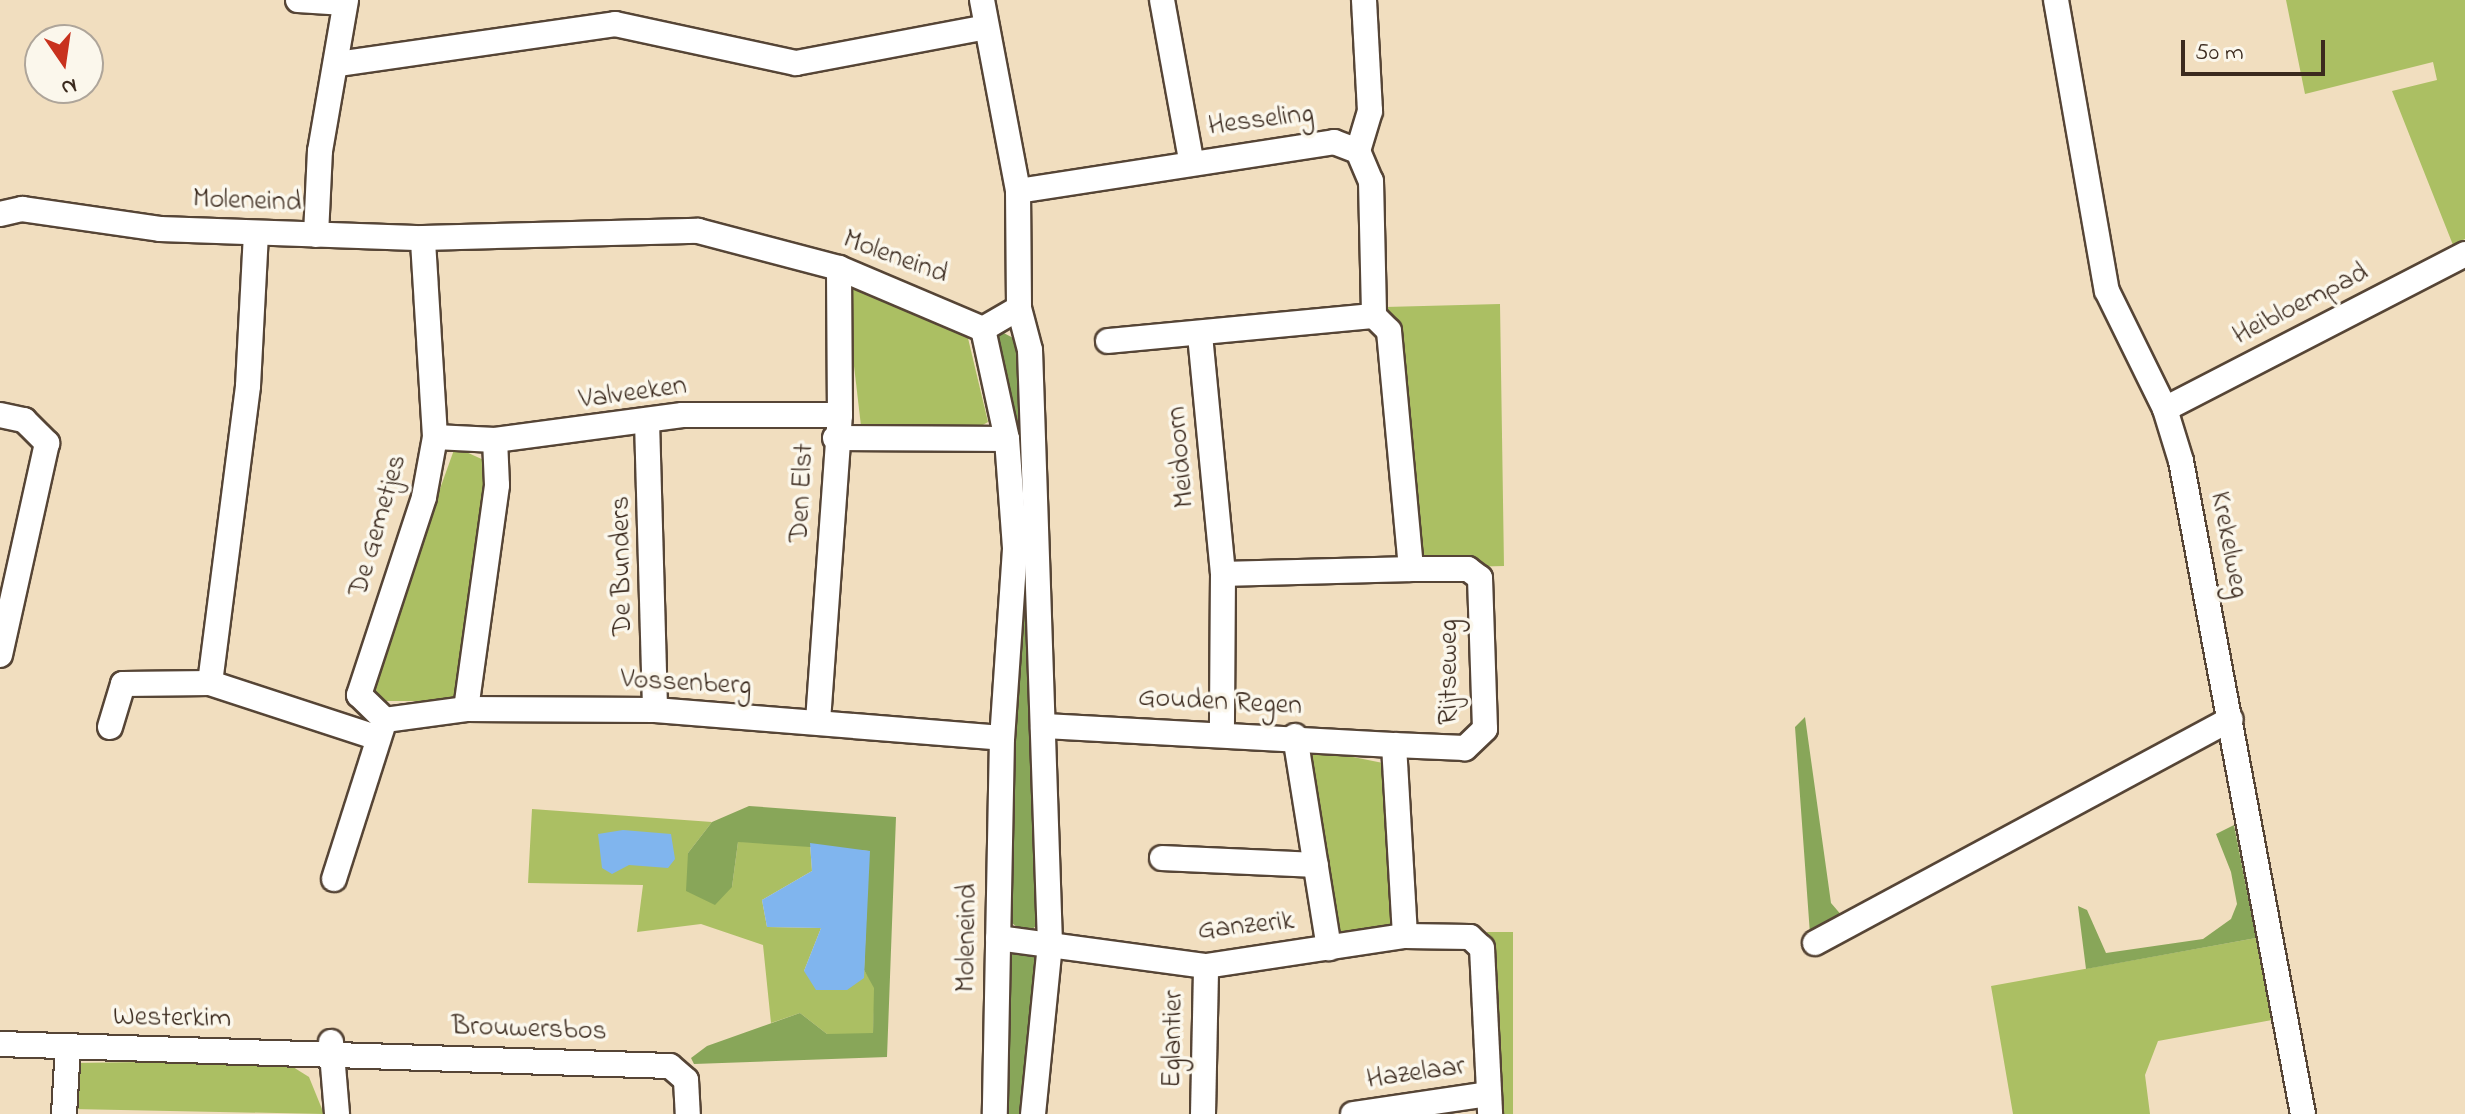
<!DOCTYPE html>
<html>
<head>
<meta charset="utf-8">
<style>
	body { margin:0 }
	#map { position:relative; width:2465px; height:1114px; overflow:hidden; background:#f1debf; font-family:"Indie Flower",sans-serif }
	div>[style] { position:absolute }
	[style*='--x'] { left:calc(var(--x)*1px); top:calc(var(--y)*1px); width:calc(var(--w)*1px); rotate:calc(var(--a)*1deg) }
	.green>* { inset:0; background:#abbf63; transform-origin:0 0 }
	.forest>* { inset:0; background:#88a659 }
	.water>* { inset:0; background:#80b5ee }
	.roads { filter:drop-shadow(2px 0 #564536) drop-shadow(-2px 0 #564536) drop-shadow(0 2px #564536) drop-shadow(0 -2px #564536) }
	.minor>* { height:24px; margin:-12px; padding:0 12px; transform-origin:12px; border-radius:12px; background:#fff }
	span { translate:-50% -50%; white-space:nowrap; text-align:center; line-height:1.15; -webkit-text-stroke:7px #fbf7ec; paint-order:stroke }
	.street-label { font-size:28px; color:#3b2a1e }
	.north { position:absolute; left:24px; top:24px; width:80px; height:80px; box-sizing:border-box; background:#fbf7ec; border:2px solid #aea59a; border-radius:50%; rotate:167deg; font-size:22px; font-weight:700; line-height:32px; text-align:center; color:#3b2a1e }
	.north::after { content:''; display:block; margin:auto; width:28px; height:36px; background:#c8321e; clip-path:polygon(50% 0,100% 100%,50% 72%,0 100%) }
	.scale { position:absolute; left:2181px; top:40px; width:144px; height:36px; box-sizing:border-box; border:4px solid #3b2a1e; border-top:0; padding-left:10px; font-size:24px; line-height:28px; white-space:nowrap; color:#3b2a1e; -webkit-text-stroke:6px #fbf7ec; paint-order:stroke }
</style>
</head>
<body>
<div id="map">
	<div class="green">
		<i style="clip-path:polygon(2286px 0,2465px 0,2465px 239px,2453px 245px,2392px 91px,2437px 80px,2433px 62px,2305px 94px)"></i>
		<i style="clip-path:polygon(855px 283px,967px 334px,988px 422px,974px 430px,861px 426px,846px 297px)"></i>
		<i style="clip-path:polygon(1500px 304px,1504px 566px,1424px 568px,1395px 324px,1385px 307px)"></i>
		<i style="clip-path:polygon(455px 447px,486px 461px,457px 701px,381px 701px,371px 681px)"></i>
		<i style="clip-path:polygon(1303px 747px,1388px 764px,1394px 931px,1333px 943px)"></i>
		<i style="clip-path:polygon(532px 809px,712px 822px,688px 853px,732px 887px,738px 842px,810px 843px,812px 871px,762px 900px,767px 927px,821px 928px,804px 971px,864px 978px,864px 970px,875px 987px,873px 1034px,827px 1034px,800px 1013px,771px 1023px,763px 945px,701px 924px,637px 932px,643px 885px,528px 883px)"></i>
		<i style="left:1487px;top:932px;width:26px;height:182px"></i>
		<i style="clip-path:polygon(2256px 938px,2272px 1020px,2158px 1041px,2145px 1075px,2150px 1114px,2013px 1114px,1991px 986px)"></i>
		<i style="clip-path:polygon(219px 1061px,293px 1067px,309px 1077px,324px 1114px,72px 1109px,73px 1063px)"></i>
	</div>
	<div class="forest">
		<i style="clip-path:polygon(998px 330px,1019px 341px,1041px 922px,1026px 934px,1000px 914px,1024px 581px,1024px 500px,1007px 375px,993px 336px)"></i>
		<i style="clip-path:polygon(1805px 717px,1831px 903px,1843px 917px,1810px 934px,1795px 727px)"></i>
		<i style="clip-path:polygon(749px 806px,896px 817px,887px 1057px,694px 1064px,691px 1058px,707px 1046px,800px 1013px,827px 1034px,873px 1033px,874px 988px,864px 970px,869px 851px,738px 842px,732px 887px,715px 905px,686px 891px,688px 853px,712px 822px)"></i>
		<i style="clip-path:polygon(2234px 825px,2256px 938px,2086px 969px,2078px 906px,2087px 910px,2106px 953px,2203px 939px,2231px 919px,2237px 904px,2231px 872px,2216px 834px)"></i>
		<i style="clip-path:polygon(1012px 948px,1043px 952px,1026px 1114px,1008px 1114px)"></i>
	</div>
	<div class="water">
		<i style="clip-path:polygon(623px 830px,671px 834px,675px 859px,668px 868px,629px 865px,612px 874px,602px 868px,598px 834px)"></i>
		<i style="clip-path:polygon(810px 843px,870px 851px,864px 978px,847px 990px,816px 990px,804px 971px,821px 928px,767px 927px,762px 900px,812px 871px)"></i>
	</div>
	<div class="roads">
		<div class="minor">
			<i style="--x:298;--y:0;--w:47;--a:3.7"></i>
			<i style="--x:982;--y:0;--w:194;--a:79.3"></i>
			<i style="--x:1018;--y:191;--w:117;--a:89.5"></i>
			<i style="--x:1019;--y:308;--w:42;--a:149.7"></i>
			<i style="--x:1162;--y:0;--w:163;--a:79.7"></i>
			<i style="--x:2056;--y:0;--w:295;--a:80.1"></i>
			<i style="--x:2107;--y:291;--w:131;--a:63.8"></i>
			<i style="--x:2165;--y:409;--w:54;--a:72.9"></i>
			<i style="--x:2181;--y:461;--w:664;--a:79.42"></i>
			<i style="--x:338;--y:64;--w:280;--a:-8.2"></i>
			<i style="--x:615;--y:24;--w:185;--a:12.2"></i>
			<i style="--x:796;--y:63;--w:193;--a:-10.7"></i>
			<i style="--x:1358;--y:151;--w:33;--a:67"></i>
			<i style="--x:1371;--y:181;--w:135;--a:88.7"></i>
			<i style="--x:1374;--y:316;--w:21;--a:45"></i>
			<i style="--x:1389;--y:331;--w:239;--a:84.7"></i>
			<i style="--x:1411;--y:569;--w:57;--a:0"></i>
			<i style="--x:1468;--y:569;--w:15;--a:37"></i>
			<i style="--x:1480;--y:578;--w:151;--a:88.1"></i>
			<i style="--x:1485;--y:729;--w:28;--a:136"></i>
			<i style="--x:1465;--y:748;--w:71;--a:-177.6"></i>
			<i style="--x:1394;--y:745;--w:191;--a:86.7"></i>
			<i style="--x:1405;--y:936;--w:65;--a:0.9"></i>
			<i style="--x:1470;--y:937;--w:16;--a:43"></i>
			<i style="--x:1482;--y:948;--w:166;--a:87.2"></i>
			<i style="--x:1018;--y:191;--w:320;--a:-8.8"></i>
			<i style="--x:1334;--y:142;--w:26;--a:21"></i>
			<i style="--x:1358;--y:151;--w:42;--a:-73.3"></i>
			<i style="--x:1370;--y:111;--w:111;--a:-93.1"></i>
			<i style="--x:0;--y:214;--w:23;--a:-13"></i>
			<i style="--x:22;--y:209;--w:139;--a:8.2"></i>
			<i style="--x:160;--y:229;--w:263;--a:2"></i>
			<i style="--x:423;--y:238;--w:275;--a:-1.5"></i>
			<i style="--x:698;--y:231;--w:146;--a:14.7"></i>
			<i style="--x:839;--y:268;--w:156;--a:23"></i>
			<i style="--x:983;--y:329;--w:113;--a:77.7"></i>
			<i style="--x:1007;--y:439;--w:110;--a:85.8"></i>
			<i style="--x:1015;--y:549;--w:189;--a:93.9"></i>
			<i style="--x:1002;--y:738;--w:376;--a:91.1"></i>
			<i style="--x:316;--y:235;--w:84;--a:-87.3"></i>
			<i style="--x:320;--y:151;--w:153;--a:-80.2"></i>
			<i style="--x:1019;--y:308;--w:43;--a:75.3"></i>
			<i style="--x:1030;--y:350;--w:594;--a:88.07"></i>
			<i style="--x:1050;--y:944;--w:171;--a:95.7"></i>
			<i style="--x:1200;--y:335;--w:240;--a:84.5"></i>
			<i style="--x:1223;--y:574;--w:158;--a:90.4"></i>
			<i style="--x:1108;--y:341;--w:267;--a:-5.4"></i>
			<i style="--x:2165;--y:409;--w:338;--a:-27.3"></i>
			<i style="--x:0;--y:415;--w:25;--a:12"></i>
			<i style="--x:24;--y:420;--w:33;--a:45"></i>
			<i style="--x:47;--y:443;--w:217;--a:102.5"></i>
			<i style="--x:647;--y:421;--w:289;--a:88.4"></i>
			<i style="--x:435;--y:437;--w:60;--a:2.9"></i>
			<i style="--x:495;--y:440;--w:189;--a:-7.6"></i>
			<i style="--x:682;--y:415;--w:158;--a:0"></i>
			<i style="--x:835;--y:438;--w:172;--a:0.3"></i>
			<i style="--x:1223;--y:574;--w:188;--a:-1.5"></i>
			<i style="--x:210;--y:683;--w:299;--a:-82.7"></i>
			<i style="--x:248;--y:386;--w:153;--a:-87"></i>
			<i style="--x:466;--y:709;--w:226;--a:-82.1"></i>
			<i style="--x:497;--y:485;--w:45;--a:-92.5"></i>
			<i style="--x:385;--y:720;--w:82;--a:-7.7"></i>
			<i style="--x:466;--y:709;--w:189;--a:0.3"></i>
			<i style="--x:655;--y:710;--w:348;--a:4.6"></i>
			<i style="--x:385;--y:720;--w:36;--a:-136"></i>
			<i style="--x:359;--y:695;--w:208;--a:-71.8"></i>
			<i style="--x:424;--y:497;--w:61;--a:-79.6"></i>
			<i style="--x:435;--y:437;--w:199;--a:-93.5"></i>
			<i style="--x:818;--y:721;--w:307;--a:-85.9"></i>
			<i style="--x:840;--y:415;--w:147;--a:-90.4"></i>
			<i style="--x:1043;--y:726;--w:352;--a:3.1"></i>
			<i style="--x:110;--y:727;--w:45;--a:-73.2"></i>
			<i style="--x:123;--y:684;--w:87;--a:-0.7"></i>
			<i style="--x:210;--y:683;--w:177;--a:18.1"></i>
			<i style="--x:1295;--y:736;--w:215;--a:80.9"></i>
			<i style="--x:1162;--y:858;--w:154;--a:2.6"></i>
			<i style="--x:334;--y:879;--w:165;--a:-72.3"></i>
			<i style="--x:998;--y:938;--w:210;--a:7.7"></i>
			<i style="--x:1206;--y:966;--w:201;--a:-8.6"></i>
			<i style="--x:1815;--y:943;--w:472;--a:-28.3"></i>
			<i style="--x:331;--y:1042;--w:72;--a:85.2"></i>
			<i style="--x:0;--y:1044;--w:670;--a:1.88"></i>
			<i style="--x:670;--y:1066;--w:21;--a:41"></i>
			<i style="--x:686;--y:1080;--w:34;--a:87"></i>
			<i style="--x:64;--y:1114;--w:68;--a:-86.6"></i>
			<i style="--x:1203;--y:1114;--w:148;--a:-88.8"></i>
			<i style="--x:1353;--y:1114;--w:136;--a:-8.4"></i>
		</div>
	</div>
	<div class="street-label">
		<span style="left:1261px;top:121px;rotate:-7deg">Hesseling</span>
		<span style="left:247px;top:202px;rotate:2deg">Moleneind</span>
		<span style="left:895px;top:258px;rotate:20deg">Moleneind</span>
		<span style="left:2301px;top:305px;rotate:-27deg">Heibloempad</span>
		<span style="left:633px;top:394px;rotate:-8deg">Valveeken</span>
		<span style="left:1182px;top:457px;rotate:-95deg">Meidoorn</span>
		<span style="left:803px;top:493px;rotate:-87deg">Den Elst</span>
		<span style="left:379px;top:526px;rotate:-74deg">De Gemetjes</span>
		<span style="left:2228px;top:545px;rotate:79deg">Krekelweg</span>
		<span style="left:623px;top:566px;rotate:-91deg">De Bunders</span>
		<span style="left:1450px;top:672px;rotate:-90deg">Rijtseweg</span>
		<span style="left:686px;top:684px;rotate:3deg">Vossenberg</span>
		<span style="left:1220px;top:703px;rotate:3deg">Gouden Regen</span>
		<span style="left:1246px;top:927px;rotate:-6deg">Ganzerik</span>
		<span style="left:968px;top:938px;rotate:-89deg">Moleneind</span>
		<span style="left:172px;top:1019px;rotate:1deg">Westerkim</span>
		<span style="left:529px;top:1030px;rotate:2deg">Brouwersbos</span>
		<span style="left:1174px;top:1039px;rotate:-89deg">Eglantier</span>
		<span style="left:1416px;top:1074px;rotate:-8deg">Hazelaar</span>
	</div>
	<div class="north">N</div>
	<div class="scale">50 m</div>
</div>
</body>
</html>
